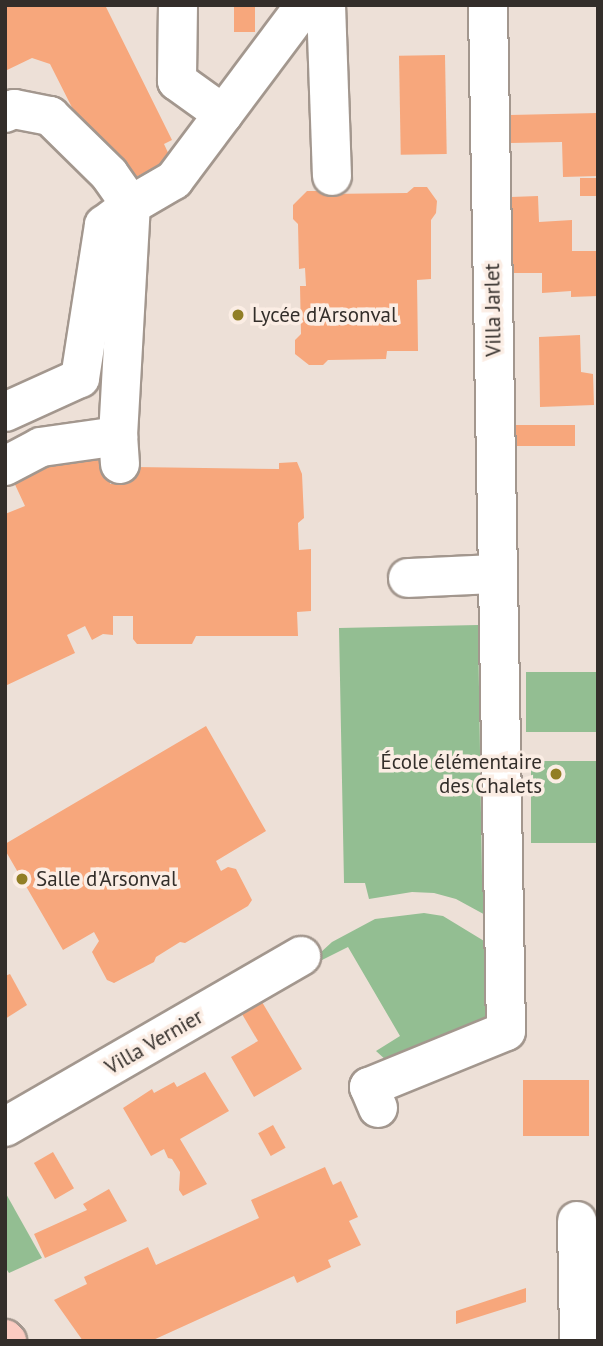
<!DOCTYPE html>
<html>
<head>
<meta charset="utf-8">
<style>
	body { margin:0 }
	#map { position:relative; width:603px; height:1346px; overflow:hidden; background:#ede0d7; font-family:"PT Sans",sans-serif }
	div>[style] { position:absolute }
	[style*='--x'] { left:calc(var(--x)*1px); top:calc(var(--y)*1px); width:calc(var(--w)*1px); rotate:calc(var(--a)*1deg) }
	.green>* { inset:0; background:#93be92; transform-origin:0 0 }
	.building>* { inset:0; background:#f7a77c; transform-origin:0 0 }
	.roads { filter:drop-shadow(2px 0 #a3978e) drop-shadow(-2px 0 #a3978e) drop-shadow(0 2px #a3978e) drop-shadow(0 -2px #a3978e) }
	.minor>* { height:38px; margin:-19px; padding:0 19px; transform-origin:19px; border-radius:19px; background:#fff }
	.major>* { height:38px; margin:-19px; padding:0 19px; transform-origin:19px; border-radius:19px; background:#fbcbc1 }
	.dots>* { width:19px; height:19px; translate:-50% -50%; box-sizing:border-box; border:4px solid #fbede4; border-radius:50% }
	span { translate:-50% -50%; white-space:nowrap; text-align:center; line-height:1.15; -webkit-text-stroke:7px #fbede4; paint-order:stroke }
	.street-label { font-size:21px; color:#332e2a }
	.poi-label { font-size:21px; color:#332e2a }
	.left { translate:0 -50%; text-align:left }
	.right { translate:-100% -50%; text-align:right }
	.frame { position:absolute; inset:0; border:7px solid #332e2a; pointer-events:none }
</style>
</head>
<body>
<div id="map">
	<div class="green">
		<i style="clip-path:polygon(478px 625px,482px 877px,496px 877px,489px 917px,456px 899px,434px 893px,412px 892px,369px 899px,365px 883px,344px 883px,339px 628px)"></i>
		<i style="left:598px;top:672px;width:60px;height:72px;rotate:90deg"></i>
		<i style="left:598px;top:761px;width:82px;height:67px;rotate:90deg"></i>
		<i style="clip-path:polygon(424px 913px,443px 916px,489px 944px,491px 1022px,387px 1061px,376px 1051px,400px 1036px,348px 947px,322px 960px,320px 953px,332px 942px,375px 919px)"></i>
		<i style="clip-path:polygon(5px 1192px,42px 1258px,9px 1273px,5px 1267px)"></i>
	</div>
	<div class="building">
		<i style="clip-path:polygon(5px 5px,110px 5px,106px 7px,172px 140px,164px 144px,171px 159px,134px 178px,126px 163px,117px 167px,95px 153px,50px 64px,32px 58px,5px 71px)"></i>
		<i style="left:234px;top:5px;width:21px;height:27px"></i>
		<i style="left:445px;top:55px;width:99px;height:46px;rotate:89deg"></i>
		<i style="clip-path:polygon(598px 113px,598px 176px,563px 177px,562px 142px,510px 143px,510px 115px)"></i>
		<i style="left:580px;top:178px;width:18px;height:18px"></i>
		<i style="clip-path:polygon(414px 187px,427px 187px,437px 201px,436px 213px,431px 220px,431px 279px,417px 280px,418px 351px,387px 351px,386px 359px,328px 360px,323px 365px,309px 365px,295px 354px,295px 340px,301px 334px,300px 286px,306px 286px,305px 268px,299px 269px,298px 224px,293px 219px,293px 205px,307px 191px,321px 191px,327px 194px,407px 193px)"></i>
		<i style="clip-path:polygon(538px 196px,539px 222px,572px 220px,572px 251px,596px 251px,598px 296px,571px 297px,571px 291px,542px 293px,542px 273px,512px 273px,511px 197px)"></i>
		<i style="clip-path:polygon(580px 335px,581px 372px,593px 374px,594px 405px,540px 407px,539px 337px)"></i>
		<i style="left:515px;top:425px;width:60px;height:21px"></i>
		<i style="clip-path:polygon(110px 451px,110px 484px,131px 483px,131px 472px,135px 467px,279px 469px,279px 463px,297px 462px,302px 474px,304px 518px,298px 523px,299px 550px,311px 549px,311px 611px,297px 612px,298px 636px,196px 636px,192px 644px,137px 644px,133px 639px,133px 616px,113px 616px,113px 635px,103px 634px,92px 640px,85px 626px,67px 635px,75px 653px,5px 686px,5px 514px,25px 506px,11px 476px,59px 453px)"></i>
		<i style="clip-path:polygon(206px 726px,266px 831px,216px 861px,221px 871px,228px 867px,236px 869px,252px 900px,248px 906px,185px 943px,180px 942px,156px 957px,154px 962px,114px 983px,107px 980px,92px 952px,99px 941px,94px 932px,63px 950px,5px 850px,5px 844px)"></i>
		<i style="clip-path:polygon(10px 974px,27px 1005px,5px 1019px,5px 976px)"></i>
		<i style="clip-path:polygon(262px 1002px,302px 1069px,254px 1097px,231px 1057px,258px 1041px,242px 1014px)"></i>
		<i style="clip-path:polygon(205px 1072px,229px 1111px,180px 1139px,207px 1184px,183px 1196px,179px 1190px,180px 1172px,172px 1159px,168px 1158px,164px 1149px,151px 1156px,123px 1108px,152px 1089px,154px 1093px,174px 1082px,177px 1087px)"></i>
		<i style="left:523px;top:1080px;width:66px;height:56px"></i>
		<i style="left:273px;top:1125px;width:26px;height:17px;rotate:61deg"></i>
		<i style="left:53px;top:1152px;width:42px;height:22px;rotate:60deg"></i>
		<i style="clip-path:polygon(325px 1167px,333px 1185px,341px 1181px,358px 1217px,349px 1221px,361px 1245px,328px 1260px,331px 1267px,297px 1283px,294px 1276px,151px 1341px,83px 1341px,54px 1300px,87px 1284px,84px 1277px,148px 1247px,156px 1265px,259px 1218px,251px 1200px)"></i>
		<i style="clip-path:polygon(109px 1189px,127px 1221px,45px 1258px,34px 1234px,87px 1210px,83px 1204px)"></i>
		<i style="clip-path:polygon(526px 1288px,526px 1302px,456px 1324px,456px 1311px)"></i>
	</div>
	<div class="roads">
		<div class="minor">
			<i style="--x:178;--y:5;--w:76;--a:90.8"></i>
			<i style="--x:177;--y:81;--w:57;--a:35.7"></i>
			<i style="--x:326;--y:5;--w:171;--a:88"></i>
			<i style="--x:5;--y:113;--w:10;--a:-24"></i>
			<i style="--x:14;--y:109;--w:37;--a:11"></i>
			<i style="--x:50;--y:116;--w:83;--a:44.5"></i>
			<i style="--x:109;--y:174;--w:38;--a:55"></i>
			<i style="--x:131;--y:205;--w:34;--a:143"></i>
			<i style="--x:104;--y:225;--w:155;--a:98.9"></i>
			<i style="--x:80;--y:378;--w:82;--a:155.6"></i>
			<i style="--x:120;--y:464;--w:28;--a:-94"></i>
			<i style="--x:118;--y:436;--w:231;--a:-86.8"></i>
			<i style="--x:131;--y:205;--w:50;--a:-30.2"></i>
			<i style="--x:174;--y:180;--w:219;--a:-53.2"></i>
			<i style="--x:5;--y:466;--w:41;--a:-27.8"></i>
			<i style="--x:41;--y:447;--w:78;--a:-8.1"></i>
			<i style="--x:408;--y:578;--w:89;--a:-2.6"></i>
			<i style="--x:378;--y:1108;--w:23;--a:-113"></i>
			<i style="--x:369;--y:1087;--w:148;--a:-22.2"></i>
			<i style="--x:506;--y:1031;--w:1026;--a:-91.01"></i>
			<i style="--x:5;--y:1127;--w:342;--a:-30"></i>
			<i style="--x:577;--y:1221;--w:120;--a:89"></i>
		</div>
		<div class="major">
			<i style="--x:5;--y:1339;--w:3;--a:45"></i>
		</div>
	</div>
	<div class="dots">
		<i style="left:238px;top:315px;background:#917e25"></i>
		<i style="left:556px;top:774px;background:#917e25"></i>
		<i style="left:22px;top:879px;background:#917e25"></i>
	</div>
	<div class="street-label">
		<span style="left:493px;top:310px;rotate:-91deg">Villa Jarlet</span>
		<span style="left:154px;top:1042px;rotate:-30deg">Villa Vernier</span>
	</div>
	<div class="poi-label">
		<span class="left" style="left:252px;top:315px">Lycée d'Arsonval</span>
		<span class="right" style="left:542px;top:774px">École élémentaire<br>des Chalets</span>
		<span class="left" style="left:36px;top:879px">Salle d'Arsonval</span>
	</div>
	<div class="frame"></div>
</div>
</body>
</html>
